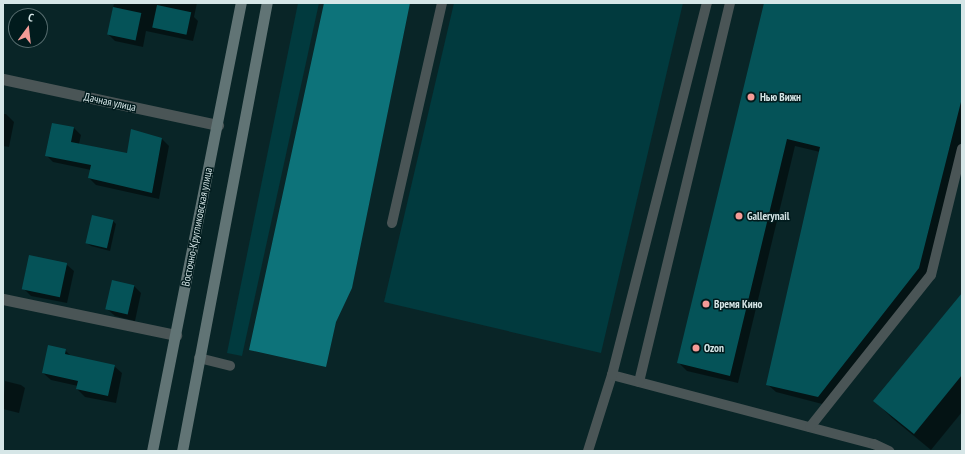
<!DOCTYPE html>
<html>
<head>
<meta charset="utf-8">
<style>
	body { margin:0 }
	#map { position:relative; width:965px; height:454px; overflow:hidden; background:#092527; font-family:"PT Sans Narrow",sans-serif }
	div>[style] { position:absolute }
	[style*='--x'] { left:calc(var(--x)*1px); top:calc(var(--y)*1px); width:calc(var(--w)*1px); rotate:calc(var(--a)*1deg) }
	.green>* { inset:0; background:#013a3e }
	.water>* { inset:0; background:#0d737a }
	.shadow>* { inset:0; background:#0007 }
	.building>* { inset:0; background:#055358; transform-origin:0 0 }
	.service>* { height:10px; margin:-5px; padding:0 5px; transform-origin:5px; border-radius:5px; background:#4a5556 }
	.minor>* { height:11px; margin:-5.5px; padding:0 5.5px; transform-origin:5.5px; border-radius:5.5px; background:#4a5556 }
	.secondary>* { height:11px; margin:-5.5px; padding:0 5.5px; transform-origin:5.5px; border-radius:5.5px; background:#617475 }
	.dots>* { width:11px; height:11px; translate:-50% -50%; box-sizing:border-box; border:2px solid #011b1d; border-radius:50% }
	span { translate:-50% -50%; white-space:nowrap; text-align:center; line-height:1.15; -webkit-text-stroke:3px #011b1d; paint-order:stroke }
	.poi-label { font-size:11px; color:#d6e6e7; font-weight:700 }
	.left { translate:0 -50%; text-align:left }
	.street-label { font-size:11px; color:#d6e6e7 }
	.frame { position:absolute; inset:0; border:4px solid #d6e6e7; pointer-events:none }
	.north { position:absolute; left:8px; top:8px; width:40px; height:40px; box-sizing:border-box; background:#011b1d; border:1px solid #566c6e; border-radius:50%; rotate:15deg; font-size:11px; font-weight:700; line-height:16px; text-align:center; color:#d6e6e7 }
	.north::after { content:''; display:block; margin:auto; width:14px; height:18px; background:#f59b97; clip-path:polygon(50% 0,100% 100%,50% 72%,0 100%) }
</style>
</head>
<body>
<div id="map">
	<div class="green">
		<i style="clip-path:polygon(298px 3px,319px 3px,242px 356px,227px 353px)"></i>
		<i style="clip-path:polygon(454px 3px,683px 3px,601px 353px,384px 302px)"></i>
	</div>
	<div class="water">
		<i style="clip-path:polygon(324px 3px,410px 3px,352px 288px,336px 322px,326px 367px,249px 350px)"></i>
	</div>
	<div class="shadow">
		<i style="clip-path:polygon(114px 3px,197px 3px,194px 17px,198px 21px,193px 41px,146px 31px,143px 47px,115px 41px,108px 34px)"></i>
		<i style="clip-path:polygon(765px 3px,962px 3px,962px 138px,927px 276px,826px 405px,776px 392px,767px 384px,820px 152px,795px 146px,738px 383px,687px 371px,678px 362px)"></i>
		<i style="clip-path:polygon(3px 114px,6px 114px,14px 122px,9px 147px,3px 146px)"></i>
		<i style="clip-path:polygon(74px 128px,81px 135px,79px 144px,127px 154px,161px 138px,169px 146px,159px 199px,96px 185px,89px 178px,91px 170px,53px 162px,46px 155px)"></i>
		<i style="clip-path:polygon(113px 221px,116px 224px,110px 251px,91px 246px,87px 243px)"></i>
		<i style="clip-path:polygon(66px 264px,74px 271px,67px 303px,31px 296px,23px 288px)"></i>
		<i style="clip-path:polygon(134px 286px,141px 293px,135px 321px,115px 316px,107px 309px)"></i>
		<i style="clip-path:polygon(962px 295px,962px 412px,931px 450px,892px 418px,875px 401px)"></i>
		<i style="clip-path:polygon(65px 350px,72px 357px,114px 366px,122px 373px,116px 403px,85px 397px,77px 389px,78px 386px,51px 380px,43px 373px)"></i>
		<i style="clip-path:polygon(5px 381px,21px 385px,25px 388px,19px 413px,3px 409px)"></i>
	</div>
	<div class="building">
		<i style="clip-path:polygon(764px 3px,962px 3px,962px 98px,919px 268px,818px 397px,766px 385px,820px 147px,787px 139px,730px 376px,677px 363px)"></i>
		<i style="left:157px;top:5px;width:35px;height:23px;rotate:12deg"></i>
		<i style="left:113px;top:7px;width:29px;height:28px;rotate:12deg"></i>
		<i style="clip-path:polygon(52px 123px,74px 127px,71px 142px,127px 153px,131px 129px,162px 138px,152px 193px,88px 178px,91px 165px,45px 156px)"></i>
		<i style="left:92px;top:215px;width:22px;height:29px;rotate:13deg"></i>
		<i style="left:29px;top:255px;width:39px;height:35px;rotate:12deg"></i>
		<i style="left:112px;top:280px;width:23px;height:30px;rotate:13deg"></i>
		<i style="clip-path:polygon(962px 293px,962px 375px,914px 434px,873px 401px)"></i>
		<i style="clip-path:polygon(48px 345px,66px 349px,65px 354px,115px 365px,108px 396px,76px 389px,78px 381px,42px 373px)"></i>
	</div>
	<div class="service">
		<i style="--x:392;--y:223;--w:226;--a:-77.2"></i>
		<i style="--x:199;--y:358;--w:32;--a:14"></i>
		<i style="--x:612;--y:375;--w:271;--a:14.8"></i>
		<i style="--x:874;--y:444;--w:17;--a:25"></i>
		<i style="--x:639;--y:382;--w:390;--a:-76.5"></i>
		<i style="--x:810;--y:427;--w:194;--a:-51.5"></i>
		<i style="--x:931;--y:275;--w:130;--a:-76.2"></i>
		<i style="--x:588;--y:451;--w:80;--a:-72.5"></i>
		<i style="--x:612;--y:375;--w:384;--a:-75.7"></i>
	</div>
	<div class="minor">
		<i style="--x:3;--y:79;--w:220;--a:12.1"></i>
		<i style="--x:3;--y:299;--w:177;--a:11.8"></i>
	</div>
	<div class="secondary">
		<i style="--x:152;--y:451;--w:457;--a:-78.8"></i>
		<i style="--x:182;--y:451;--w:456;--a:-79.3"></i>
	</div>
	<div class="dots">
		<i style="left:751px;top:97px;background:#f59b97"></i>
		<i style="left:739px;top:216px;background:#f59b97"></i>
		<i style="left:706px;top:304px;background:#f59b97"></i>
		<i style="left:696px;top:348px;background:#f59b97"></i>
	</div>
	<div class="poi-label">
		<span class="left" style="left:760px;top:97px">Нью Вижн</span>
		<span class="left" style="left:747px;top:216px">Gallerynail</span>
		<span class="left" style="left:714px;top:304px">Время Кино</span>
		<span class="left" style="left:704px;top:348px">Ozon</span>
	</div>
	<div class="street-label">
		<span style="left:110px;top:102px;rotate:12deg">Дачная улица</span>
		<span style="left:197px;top:227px;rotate:-79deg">Восточно-Кругликовская улица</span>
	</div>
	<div class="frame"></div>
	<div class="north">С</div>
</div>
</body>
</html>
